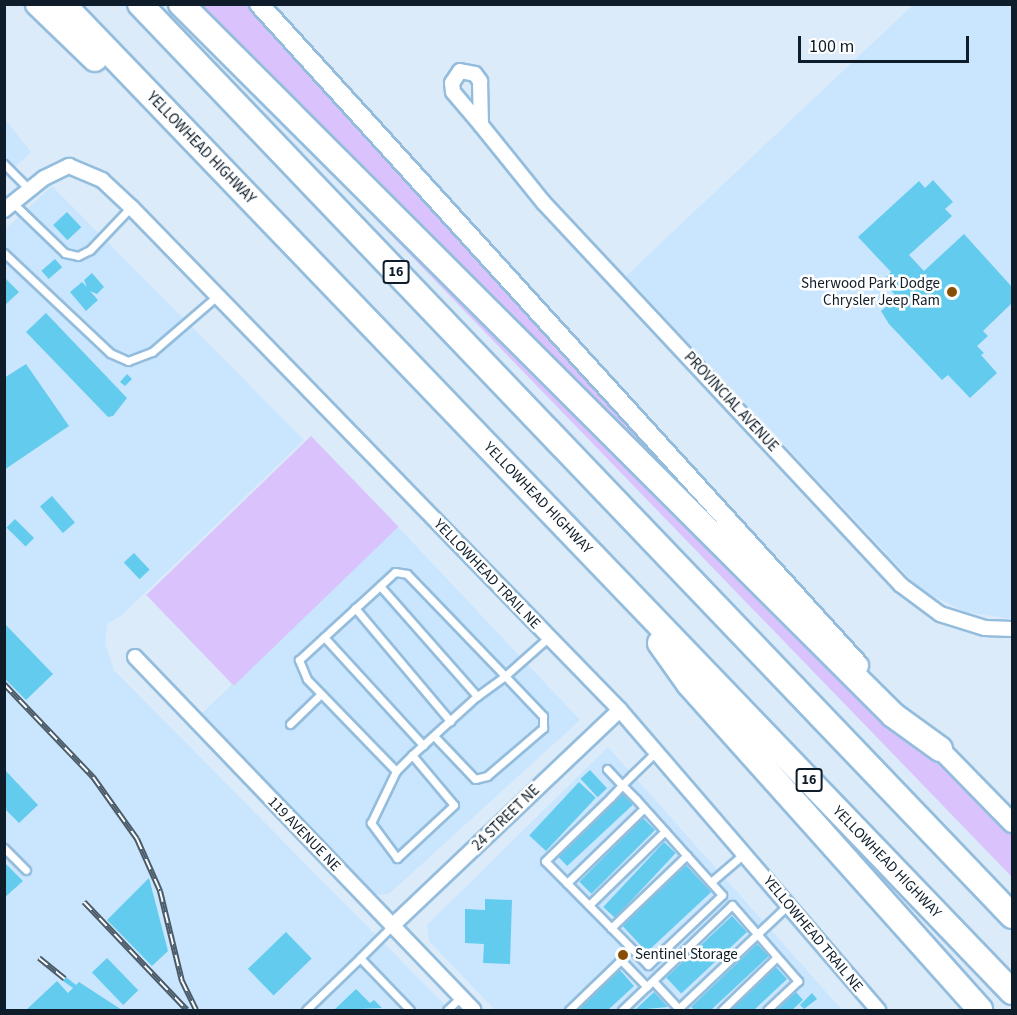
<!DOCTYPE html>
<html>
<head>
<meta charset="utf-8">
<style>
	body { margin:0 }
	#map { position:relative; width:1017px; height:1015px; overflow:hidden; background:#dbebf9; font-family:"Source Sans 3",sans-serif }
	div>[style] { position:absolute }
	[style*='--x'] { left:calc(var(--x)*1px); top:calc(var(--y)*1px); width:calc(var(--w)*1px); rotate:calc(var(--a)*1deg) }
	.built>* { inset:0; background:#cae6fe }
	.green>* { inset:0; background:#dac3fd; transform-origin:0 0 }
	.building>* { inset:0; background:#63ccee; transform-origin:0 0 }
	.roads { filter:drop-shadow(2px 0 #94bddd) drop-shadow(-2px 0 #94bddd) drop-shadow(0 2px #94bddd) drop-shadow(0 -2px #94bddd) }
	.service>* { height:7px; margin:-3.5px; padding:0 3.5px; transform-origin:3.5px; border-radius:3.5px; background:#fff }
	.minor>* { height:14px; margin:-7px; padding:0 7px; transform-origin:7px; border-radius:7px; background:#fff }
	.secondary>* { height:18px; margin:-9px; padding:0 9px; transform-origin:9px; border-radius:9px; background:#fff }
	.motorway>* { height:24px; margin:-12px; padding:0 12px; transform-origin:12px; border-radius:12px; background:#fff }
	.rail>* { height:6px; margin-top:-3px; transform-origin:0; background:repeating-linear-gradient(90deg,#fff 0 11px,#4c5b68 0 22px); box-sizing:border-box; border-block:2px solid #4c5b68 }
	.dots>* { width:16px; height:16px; translate:-50% -50%; box-sizing:border-box; border:3px solid #fff; border-radius:50% }
	span { translate:-50% -50%; white-space:nowrap; text-align:center; line-height:1.15; -webkit-text-stroke:5px #fff; paint-order:stroke }
	.shield-label span { padding:2px 4px; background:#fff; border:2px solid; border-radius:4px; -webkit-text-stroke-width:0 }
	.shield-label { font-size:14px; color:#0e1d29; font-weight:700 }
	.street-label { font-size:15px; color:#0e1d29 }
	.poi-label { font-size:15px; color:#0e1d29 }
	.right { translate:-100% -50%; text-align:right }
	.left { translate:0 -50%; text-align:left }
	.frame { position:absolute; inset:0; border:6px solid #0e1d29; pointer-events:none }
	.scale { position:absolute; left:798px; top:36px; width:171px; height:27px; box-sizing:border-box; border:3px solid #0e1d29; border-top:0; padding-left:8px; font-size:18px; line-height:21px; white-space:nowrap; color:#0e1d29; -webkit-text-stroke:4px #fff; paint-order:stroke }
</style>
</head>
<body>
<div id="map">
	<div class="built">
		<i style="clip-path:polygon(913px 5px,1012px 5px,1012px 619px,965px 612px,921px 590px,626px 276px)"></i>
		<i style="clip-path:polygon(5px 119px,31px 152px,5px 177px)"></i>
		<i style="clip-path:polygon(52px 186px,304px 440px,122px 615px,107px 624px,105px 644px,114px 670px,450px 1010px,5px 1010px,5px 229px)"></i>
		<i style="clip-path:polygon(398px 527px,580px 720px,389px 894px,376px 895px,200px 715px)"></i>
		<i style="clip-path:polygon(608px 747px,842px 1010px,495px 1010px,429px 941px,427px 925px)"></i>
	</div>
	<div class="green">
		<i style="clip-path:polygon(196px 5px,247px 5px,715px 524px)"></i>
		<i style="clip-path:polygon(212px 50px,1012px 834px,1012px 877px)"></i>
		<i style="left:311px;top:436px;width:126px;height:229px;rotate:46deg"></i>
	</div>
	<div class="building">
		<i style="clip-path:polygon(933px 180px,953px 202px,945px 209px,952px 216px,909px 255px,924px 271px,964px 234px,1012px 287px,1012px 303px,983px 331px,988px 336px,977px 346px,984px 353px,981px 355px,997px 373px,970px 398px,948px 375px,942px 380px,889px 324px,881px 311px,897px 297px,882px 281px,891px 272px,858px 237px,919px 181px,925px 188px)"></i>
		<i style="left:67px;top:212px;width:21px;height:19px;rotate:47deg"></i>
		<i style="left:55px;top:259px;width:11px;height:18px;rotate:49deg"></i>
		<i style="clip-path:polygon(92px 273px,104px 287px,97px 294px,90px 291px,98px 300px,86px 311px,70px 292px,82px 282px,87px 287px,84px 280px)"></i>
		<i style="clip-path:polygon(4px 277px,19px 292px,4px 306px)"></i>
		<i style="clip-path:polygon(46px 313px,127px 398px,113px 416px,108px 417px,26px 332px)"></i>
		<i style="clip-path:polygon(26px 364px,69px 426px,4px 470px,4px 378px)"></i>
		<i style="clip-path:polygon(127px 374px,132px 379px,125px 386px,120px 382px)"></i>
		<i style="left:52px;top:496px;width:35px;height:16px;rotate:49deg"></i>
		<i style="left:15px;top:519px;width:27px;height:12px;rotate:45deg"></i>
		<i style="left:134px;top:553px;width:23px;height:14px;rotate:47deg"></i>
		<i style="clip-path:polygon(4px 623px,53px 674px,26px 700px,4px 678px)"></i>
		<i style="clip-path:polygon(4px 769px,38px 805px,19px 823px,4px 808px)"></i>
		<i style="left:590px;top:770px;width:25px;height:13px;rotate:47deg"></i>
		<i style="left:579px;top:782px;width:23px;height:73px;rotate:43deg"></i>
		<i style="left:622px;top:793px;width:16px;height:90px;rotate:47deg"></i>
		<i style="left:643px;top:818px;width:17px;height:90px;rotate:45deg"></i>
		<i style="left:664px;top:842px;width:16px;height:89px;rotate:43deg"></i>
		<i style="clip-path:polygon(4px 862px,23px 881px,4px 898px)"></i>
		<i style="left:686px;top:865px;width:37px;height:88px;rotate:47deg"></i>
		<i style="clip-path:polygon(149px 878px,168px 951px,152px 966px,107px 920px)"></i>
		<i style="clip-path:polygon(485px 899px,512px 900px,510px 964px,483px 963px,484px 944px,465px 943px,465px 909px,485px 910px)"></i>
		<i style="left:732px;top:916px;width:22px;height:90px;rotate:47deg"></i>
		<i style="left:286px;top:932px;width:37px;height:53px;rotate:46deg"></i>
		<i style="clip-path:polygon(757px 944px,769px 956px,711px 1010px,695px 1010px,691px 1007px)"></i>
		<i style="left:107px;top:958px;width:45px;height:21px;rotate:46deg"></i>
		<i style="clip-path:polygon(776px 967px,787px 979px,754px 1010px,730px 1010px)"></i>
		<i style="clip-path:polygon(620px 970px,634px 986px,608px 1010px,577px 1010px)"></i>
		<i style="clip-path:polygon(66px 977px,76px 985px,79px 982px,122px 1010px,26px 1010px,57px 981px,68px 993px,73px 988px,63px 981px)"></i>
		<i style="clip-path:polygon(356px 989px,370px 1003px,374px 1000px,382px 1008px,334px 1010px)"></i>
		<i style="clip-path:polygon(654px 992px,668px 1007px,635px 1010px)"></i>
		<i style="clip-path:polygon(796px 992px,803px 1000px,792px 1010px,777px 1010px)"></i>
		<i style="clip-path:polygon(812px 993px,817px 999px,804px 1009px,800px 1005px)"></i>
	</div>
	<div class="roads">
		<div class="service">
			<i style="--x:4;--y:164;--w:37;--a:45"></i>
			<i style="--x:13;--y:203;--w:72;--a:43.9"></i>
			<i style="--x:65;--y:253;--w:13;--a:13"></i>
			<i style="--x:78;--y:256;--w:13;--a:-27"></i>
			<i style="--x:90;--y:250;--w:59;--a:-46.4"></i>
			<i style="--x:4;--y:253;--w:146;--a:43.3"></i>
			<i style="--x:110;--y:353;--w:20;--a:24"></i>
			<i style="--x:128;--y:361;--w:26;--a:-21"></i>
			<i style="--x:152;--y:352;--w:86;--a:-40.7"></i>
			<i style="--x:380;--y:586;--w:147;--a:48.6"></i>
			<i style="--x:355;--y:608;--w:148;--a:49.9"></i>
			<i style="--x:324;--y:637;--w:147;--a:47.5"></i>
			<i style="--x:290;--y:724;--w:43;--a:-44.1"></i>
			<i style="--x:434;--y:736;--w:59;--a:46.4"></i>
			<i style="--x:475;--y:779;--w:12;--a:-14"></i>
			<i style="--x:487;--y:776;--w:74;--a:-40.6"></i>
			<i style="--x:543;--y:728;--w:12;--a:-90"></i>
			<i style="--x:543;--y:716;--w:55;--a:-133.5"></i>
			<i style="--x:505;--y:676;--w:34;--a:144"></i>
			<i style="--x:477;--y:696;--w:88;--a:137.8"></i>
			<i style="--x:412;--y:755;--w:65;--a:50"></i>
			<i style="--x:454;--y:805;--w:78;--a:137.1"></i>
			<i style="--x:397;--y:858;--w:44;--a:-126.6"></i>
			<i style="--x:371;--y:823;--w:58;--a:-64.3"></i>
			<i style="--x:396;--y:771;--w:128;--a:-134.1"></i>
			<i style="--x:307;--y:679;--w:21;--a:-113"></i>
			<i style="--x:299;--y:660;--w:130;--a:-42.5"></i>
			<i style="--x:395;--y:572;--w:12;--a:9"></i>
			<i style="--x:407;--y:574;--w:141;--a:46.1"></i>
			<i style="--x:505;--y:676;--w:59;--a:-41.6"></i>
			<i style="--x:607;--y:769;--w:22;--a:47"></i>
			<i style="--x:622;--y:785;--w:20;--a:45"></i>
			<i style="--x:636;--y:799;--w:129;--a:48.1"></i>
			<i style="--x:722;--y:895;--w:102;--a:136.6"></i>
			<i style="--x:648;--y:965;--w:146;--a:-134.7"></i>
			<i style="--x:545;--y:861;--w:92;--a:-44.1"></i>
			<i style="--x:611;--y:797;--w:16;--a:-47"></i>
			<i style="--x:622;--y:785;--w:14;--a:-45"></i>
			<i style="--x:632;--y:775;--w:35;--a:-44"></i>
			<i style="--x:396;--y:771;--w:23;--a:-45"></i>
			<i style="--x:4;--y:848;--w:31;--a:45"></i>
			<i style="--x:711;--y:882;--w:45;--a:-40.5"></i>
			<i style="--x:567;--y:883;--w:107;--a:-44.2"></i>
			<i style="--x:589;--y:905;--w:106;--a:-44.2"></i>
			<i style="--x:392;--y:926;--w:45;--a:135"></i>
			<i style="--x:360;--y:958;--w:72;--a:46.1"></i>
			<i style="--x:611;--y:928;--w:105;--a:-43.8"></i>
			<i style="--x:653;--y:981;--w:40;--a:47"></i>
			<i style="--x:306;--y:1010;--w:75;--a:-43.9"></i>
			<i style="--x:447;--y:1010;--w:18;--a:-43"></i>
			<i style="--x:569;--y:1010;--w:72;--a:-43.9"></i>
			<i style="--x:621;--y:960;--w:37;--a:46"></i>
			<i style="--x:622;--y:1010;--w:152;--a:-43.7"></i>
			<i style="--x:732;--y:905;--w:101;--a:49"></i>
			<i style="--x:798;--y:981;--w:42;--a:136.9"></i>
			<i style="--x:677;--y:1010;--w:153;--a:-43.4"></i>
			<i style="--x:722;--y:1010;--w:76;--a:-43.9"></i>
		</div>
		<div class="minor">
			<i style="--x:460;--y:71;--w:15;--a:11"></i>
			<i style="--x:475;--y:74;--w:9;--a:54"></i>
			<i style="--x:480;--y:81;--w:44;--a:88.7"></i>
			<i style="--x:481;--y:125;--w:43;--a:-130.3"></i>
			<i style="--x:453;--y:92;--w:9;--a:-96"></i>
			<i style="--x:452;--y:83;--w:14;--a:-56"></i>
			<i style="--x:481;--y:125;--w:100;--a:51.1"></i>
			<i style="--x:544;--y:203;--w:523;--a:46.94"></i>
			<i style="--x:901;--y:585;--w:49;--a:36.6"></i>
			<i style="--x:940;--y:614;--w:47;--a:17.3"></i>
			<i style="--x:985;--y:628;--w:27;--a:2"></i>
			<i style="--x:4;--y:210;--w:51;--a:-38.7"></i>
			<i style="--x:44;--y:178;--w:28;--a:-26"></i>
			<i style="--x:69;--y:166;--w:36;--a:23"></i>
			<i style="--x:102;--y:180;--w:40;--a:43"></i>
			<i style="--x:131;--y:207;--w:702;--a:45.81"></i>
			<i style="--x:620;--y:710;--w:396;--a:49.3"></i>
			<i style="--x:135;--y:657;--w:489;--a:46.2"></i>
			<i style="--x:392;--y:926;--w:314;--a:-43.5"></i>
		</div>
		<div class="secondary">
			<i style="--x:259;--y:4;--w:893;--a:47.77"></i>
			<i style="--x:932;--y:741;--w:115;--a:45.7"></i>
		</div>
		<div class="motorway">
			<i style="--x:38;--y:4;--w:79;--a:44"></i>
			<i style="--x:63;--y:4;--w:1370;--a:46.15"></i>
			<i style="--x:140;--y:4;--w:1262;--a:46.28"></i>
			<i style="--x:181;--y:4;--w:1006;--a:44.96"></i>
			<i style="--x:893;--y:715;--w:58;--a:35.9"></i>
			<i style="--x:660;--y:643;--w:50;--a:54.7"></i>
			<i style="--x:689;--y:684;--w:437;--a:48.2"></i>
		</div>
	</div>
	<div class="rail">
		<i style="--x:4;--y:684;--w:129;--a:46.3"></i>
		<i style="--x:93;--y:777;--w:76;--a:54.6"></i>
		<i style="--x:137;--y:839;--w:57;--a:66.1"></i>
		<i style="--x:160;--y:891;--w:93;--a:76.3"></i>
		<i style="--x:182;--y:981;--w:32;--a:64"></i>
		<i style="--x:84;--y:902;--w:149;--a:46.4"></i>
		<i style="--x:39;--y:958;--w:33;--a:39"></i>
	</div>
	<div class="dots">
		<i style="left:952px;top:292px;background:#894e06"></i>
		<i style="left:623px;top:955px;background:#894e06"></i>
	</div>
	<div class="shield-label">
		<span style="left:396px;top:272px">16</span>
		<span style="left:809px;top:780px">16</span>
	</div>
	<div class="street-label">
		<span style="left:201px;top:148px;rotate:46deg">YELLOWHEAD HIGHWAY</span>
		<span style="left:731px;top:402px;rotate:47deg">PROVINCIAL AVENUE</span>
		<span style="left:538px;top:498px;rotate:46deg">YELLOWHEAD HIGHWAY</span>
		<span style="left:487px;top:574px;rotate:46deg">YELLOWHEAD TRAIL NE</span>
		<span style="left:506px;top:818px;rotate:-44deg">24 STREET NE</span>
		<span style="left:304px;top:834px;rotate:46deg">119 AVENUE NE</span>
		<span style="left:887px;top:862px;rotate:46deg">YELLOWHEAD HIGHWAY</span>
		<span style="left:813px;top:934px;rotate:50deg">YELLOWHEAD TRAIL NE</span>
	</div>
	<div class="poi-label">
		<span class="right" style="left:940px;top:292px">Sherwood Park Dodge<br>Chrysler Jeep Ram</span>
		<span class="left" style="left:635px;top:955px">Sentinel Storage</span>
	</div>
	<div class="frame"></div>
	<div class="scale">100 m</div>
</div>
</body>
</html>
